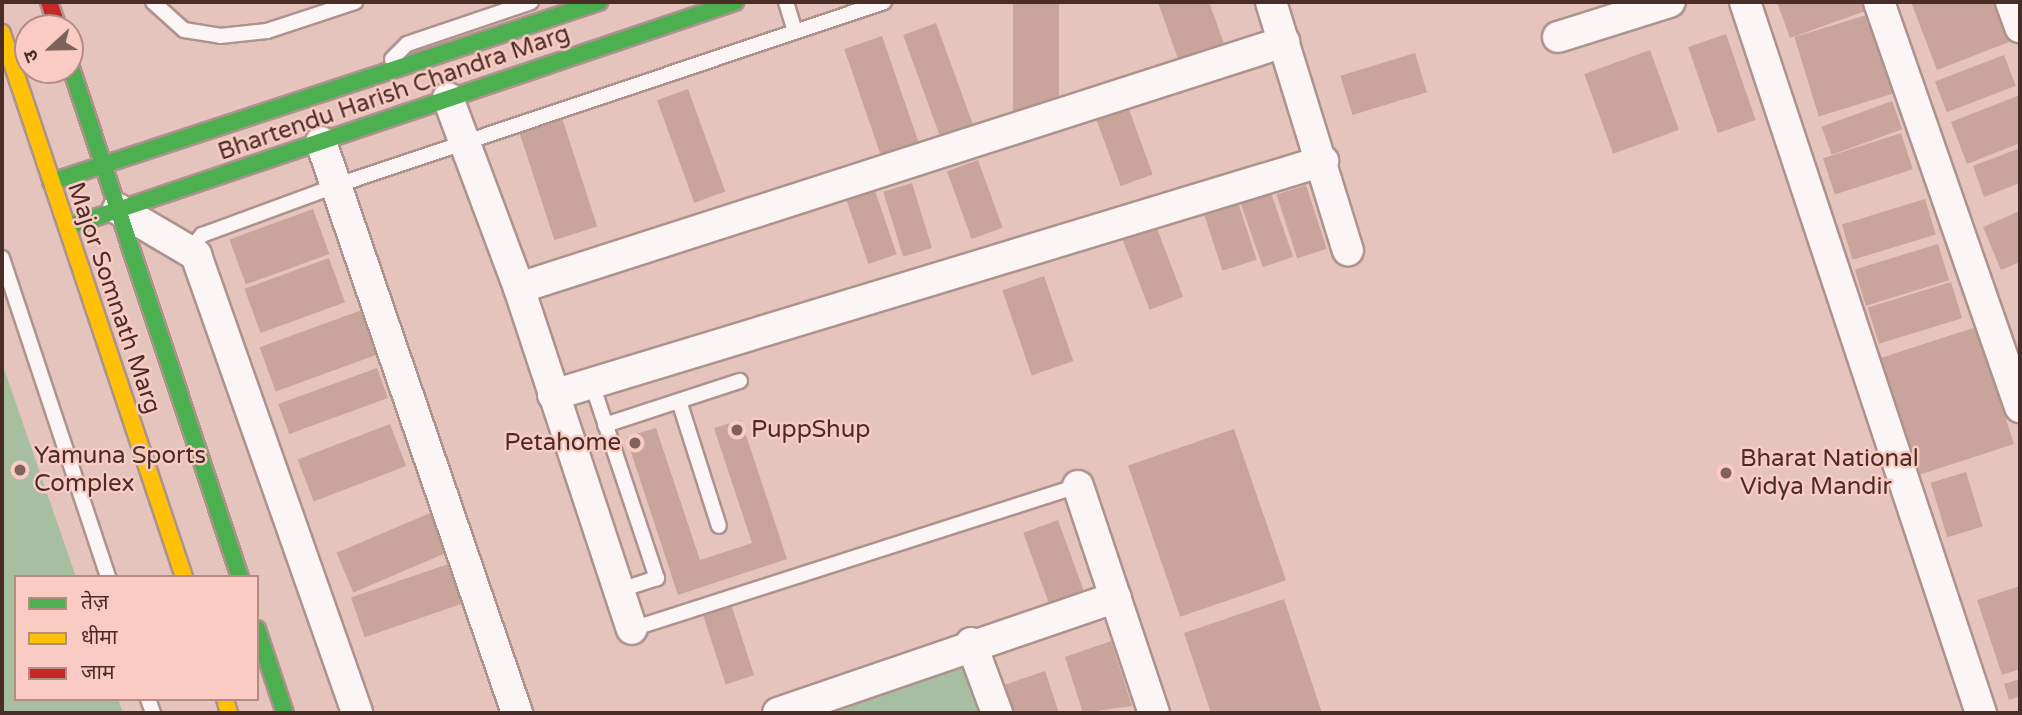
<!DOCTYPE html>
<html>
<head>
<meta charset="utf-8">
<style>
	body { margin:0 }
	#map { position:relative; width:2022px; height:715px; overflow:hidden; background:#e5c4be; font-family:"Varela Round","Noto Sans Devanagari",sans-serif }
	div>[style] { position:absolute }
	[style*='--x'] { left:calc(var(--x)*1px); top:calc(var(--y)*1px); width:calc(var(--w)*1px); rotate:calc(var(--a)*1deg) }
	.green>* { inset:0; background:#a8bea0 }
	.building>* { inset:0; background:#c9a49d; transform-origin:0 0 }
	.roads { filter:drop-shadow(2px 0 #ae928d) drop-shadow(-2px 0 #ae928d) drop-shadow(0 2px #ae928d) drop-shadow(0 -2px #ae928d) }
	.lane>* { height:14px; margin:-7px; padding:0 7px; transform-origin:7px; border-radius:7px; background:#fbf6f5 }
	.street>* { height:30px; margin:-15px; padding:0 15px; transform-origin:15px; border-radius:15px; background:#fbf6f5 }
	.fast>* { height:16px; margin:-8px; padding:0 8px; transform-origin:8px; border-radius:8px; background:#4caf50 }
	.slow>* { height:16px; margin:-8px; padding:0 8px; transform-origin:8px; border-radius:8px; background:#ffc107 }
	.jam>* { height:16px; margin:-8px; padding:0 8px; transform-origin:8px; border-radius:8px; background:#c62828 }
	.dots>* { width:19px; height:19px; translate:-50% -50%; box-sizing:border-box; border:4px solid #f9cbc2; border-radius:50% }
	span { translate:-50% -50%; white-space:nowrap; text-align:center; line-height:1.15; -webkit-text-stroke:5px #f9cbc2; paint-order:stroke }
	.street-label { font-size:24px; color:#4a2d27 }
	.poi-label { font-size:24px; color:#4a2d27 }
	.left { translate:0 -50%; text-align:left }
	.right { translate:-100% -50%; text-align:right }
	.frame { position:absolute; inset:0; border:4px solid #4a2d27; pointer-events:none }
	.legend { position:absolute; left:14px; top:575px; width:245px; height:126px; box-sizing:border-box; background:#f9cbc2; border:2px solid #b38c84; margin:0; padding:9px 12px; list-style:none; font-size:21px; color:#4a2d27 }
	.legend li { display:flex; align-items:center; gap:14px; height:35px }
	.legend b { width:35px; border:2px solid #b38c84 }
	.north { position:absolute; left:14px; top:14px; width:70px; height:70px; box-sizing:border-box; background:#f9cbc2; border:2px solid #b38c84; border-radius:50%; rotate:248deg; font-size:19px; font-weight:700; line-height:28px; text-align:center; color:#4a2d27 }
	.north::after { content:''; display:block; margin:auto; width:24px; height:32px; background:#80625c; clip-path:polygon(50% 0,100% 100%,50% 72%,0 100%) }
</style>
</head>
<body>
<div id="map">
	<div class="green">
		<i style="clip-path:polygon(2px 363px,76px 577px,16px 577px,16px 699px,118px 699px,123px 713px,2px 713px)"></i>
		<i style="clip-path:polygon(981px 661px,999px 713px,801px 713px)"></i>
	</div>
	<div class="building">
		<i style="left:1013px;top:2px;width:46px;height:114px"></i>
		<i style="clip-path:polygon(1158px 2px,1209px 2px,1226px 49px,1180px 65px)"></i>
		<i style="clip-path:polygon(1777px 2px,1868px 2px,1871px 9px,1790px 38px)"></i>
		<i style="clip-path:polygon(1911px 2px,1993px 2px,2009px 42px,1937px 70px)"></i>
		<i style="left:1870px;top:14px;width:83px;height:79px;rotate:73deg"></i>
		<i style="left:936px;top:23px;width:109px;height:35px;rotate:70deg"></i>
		<i style="left:1726px;top:34px;width:91px;height:40px;rotate:71deg"></i>
		<i style="left:882px;top:36px;width:116px;height:40px;rotate:71deg"></i>
		<i style="left:1650px;top:50px;width:85px;height:70px;rotate:70deg"></i>
		<i style="left:1415px;top:53px;width:41px;height:78px;rotate:73deg"></i>
		<i style="left:2004px;top:55px;width:33px;height:74px;rotate:69deg"></i>
		<i style="left:688px;top:89px;width:109px;height:33px;rotate:70deg"></i>
		<i style="clip-path:polygon(2020px 95px,2020px 143px,1967px 164px,1951px 122px)"></i>
		<i style="left:1892px;top:101px;width:30px;height:75px;rotate:70deg"></i>
		<i style="left:1127px;top:104px;width:75px;height:34px;rotate:70deg"></i>
		<i style="left:562px;top:118px;width:114px;height:45px;rotate:72deg"></i>
		<i style="left:1901px;top:133px;width:38px;height:82px;rotate:72deg"></i>
		<i style="clip-path:polygon(2020px 148px,2020px 183px,1984px 197px,1973px 166px)"></i>
		<i style="left:978px;top:160px;width:72px;height:33px;rotate:70deg"></i>
		<i style="left:912px;top:183px;width:68px;height:30px;rotate:73deg"></i>
		<i style="left:1268px;top:184px;width:77px;height:32px;rotate:71deg"></i>
		<i style="left:1306px;top:185px;width:67px;height:31px;rotate:72deg"></i>
		<i style="left:874px;top:188px;width:70px;height:30px;rotate:71deg"></i>
		<i style="left:1236px;top:196px;width:67px;height:36px;rotate:72deg"></i>
		<i style="left:1925px;top:199px;width:37px;height:87px;rotate:73deg"></i>
		<i style="left:313px;top:209px;width:48px;height:89px;rotate:70deg"></i>
		<i style="clip-path:polygon(2020px 211px,2020px 262px,2001px 270px,1983px 227px)"></i>
		<i style="left:1156px;top:226px;width:76px;height:36px;rotate:69deg"></i>
		<i style="left:1938px;top:244px;width:38px;height:87px;rotate:73deg"></i>
		<i style="left:329px;top:258px;width:47px;height:90px;rotate:70deg"></i>
		<i style="left:1044px;top:276px;width:90px;height:44px;rotate:71deg"></i>
		<i style="left:1951px;top:282px;width:38px;height:87px;rotate:73deg"></i>
		<i style="left:362px;top:310px;width:47px;height:109px;rotate:70deg"></i>
		<i style="left:1976px;top:327px;width:123px;height:110px;rotate:72deg"></i>
		<i style="left:377px;top:368px;width:32px;height:105px;rotate:70deg"></i>
		<i style="clip-path:polygon(741px 420px,787px 559px,678px 595px,626px 437px,656px 428px,700px 560px,752px 543px,714px 428px)"></i>
		<i style="left:390px;top:424px;width:45px;height:99px;rotate:69deg"></i>
		<i style="left:1234px;top:429px;width:160px;height:112px;rotate:71deg"></i>
		<i style="left:1966px;top:472px;width:57px;height:37px;rotate:73deg"></i>
		<i style="left:435px;top:511px;width:43px;height:107px;rotate:67deg"></i>
		<i style="left:1058px;top:520px;width:77px;height:37px;rotate:70deg"></i>
		<i style="left:454px;top:562px;width:42px;height:109px;rotate:71deg"></i>
		<i style="clip-path:polygon(2020px 586px,2020px 669px,2002px 675px,1977px 600px)"></i>
		<i style="clip-path:polygon(1284px 599px,1322px 713px,1211px 713px,1184px 633px)"></i>
		<i style="left:730px;top:601px;width:78px;height:30px;rotate:72deg"></i>
		<i style="clip-path:polygon(1111px 641px,1132px 706px,1083px 713px,1065px 657px)"></i>
		<i style="clip-path:polygon(1045px 671px,1059px 713px,1003px 713px,995px 688px)"></i>
		<i style="clip-path:polygon(2020px 679px,2020px 696px,2009px 700px,2004px 684px)"></i>
	</div>
	<div class="roads">
		<div class="lane">
			<i style="--x:153;--y:2;--w:42;--a:42.1"></i>
			<i style="--x:184;--y:30;--w:36;--a:9"></i>
			<i style="--x:220;--y:36;--w:47;--a:-6.1"></i>
			<i style="--x:267;--y:31;--w:93;--a:-18.2"></i>
			<i style="--x:786;--y:2;--w:30;--a:73"></i>
			<i style="--x:392;--y:59;--w:21;--a:-45"></i>
			<i style="--x:407;--y:44;--w:131;--a:-18.7"></i>
			<i style="--x:189;--y:251;--w:21;--a:-51"></i>
			<i style="--x:202;--y:235;--w:142;--a:-20.2"></i>
			<i style="--x:335;--y:186;--w:579;--a:-18.53"></i>
			<i style="--x:2;--y:258;--w:336;--a:71.6"></i>
			<i style="--x:592;--y:384;--w:205;--a:71.5"></i>
			<i style="--x:657;--y:578;--w:40;--a:162"></i>
			<i style="--x:679;--y:401;--w:131;--a:72.3"></i>
			<i style="--x:605;--y:425;--w:142;--a:-18.1"></i>
			<i style="--x:632;--y:629;--w:468;--a:-17.8"></i>
			<i style="--x:148;--y:699;--w:15;--a:70"></i>
		</div>
		<div class="street">
			<i style="--x:1271;--y:2;--w:260;--a:72.8"></i>
			<i style="--x:1745;--y:2;--w:749;--a:71.64"></i>
			<i style="--x:1879;--y:2;--w:429;--a:70.8"></i>
			<i style="--x:2011;--y:2;--w:27;--a:70"></i>
			<i style="--x:1558;--y:37;--w:117;--a:-17.4"></i>
			<i style="--x:448;--y:98;--w:203;--a:69.5"></i>
			<i style="--x:519;--y:288;--w:359;--a:71.7"></i>
			<i style="--x:321;--y:142;--w:604;--a:71.05"></i>
			<i style="--x:118;--y:209;--w:91;--a:30.5"></i>
			<i style="--x:196;--y:255;--w:485;--a:70.6"></i>
			<i style="--x:519;--y:288;--w:804;--a:-17.83"></i>
			<i style="--x:553;--y:395;--w:805;--a:-16.9"></i>
			<i style="--x:1078;--y:486;--w:239;--a:71.5"></i>
			<i style="--x:971;--y:643;--w:75;--a:69.6"></i>
			<i style="--x:778;--y:713;--w:357;--a:-18.9"></i>
		</div>
		<div class="fast">
			<i style="--x:70;--y:65;--w:539;--a:71.63"></i>
			<i style="--x:51;--y:182;--w:577;--a:-18.18"></i>
			<i style="--x:67;--y:227;--w:705;--a:-18.61"></i>
			<i style="--x:257;--y:629;--w:89;--a:71.6"></i>
		</div>
		<div class="slow">
			<i style="--x:2;--y:33;--w:574;--a:71.5"></i>
			<i style="--x:225;--y:699;--w:15;--a:74"></i>
		</div>
		<div class="jam">
			<i style="--x:49;--y:2;--w:28;--a:71"></i>
		</div>
	</div>
	<div class="dots">
		<i style="left:737px;top:430px;background:#80625c"></i>
		<i style="left:635px;top:443px;background:#80625c"></i>
		<i style="left:20px;top:470px;background:#80625c"></i>
		<i style="left:1726px;top:473px;background:#80625c"></i>
	</div>
	<div class="street-label">
		<span style="left:394px;top:93px;rotate:-19deg">Bhartendu Harish Chandra Marg</span>
		<span style="left:114px;top:298px;rotate:71deg">Major Somnath Marg</span>
	</div>
	<div class="poi-label">
		<span class="left" style="left:751px;top:430px">PuppShup</span>
		<span class="right" style="left:621px;top:443px">Petahome</span>
		<span class="left" style="left:34px;top:470px">Yamuna Sports<br>Complex</span>
		<span class="left" style="left:1740px;top:473px">Bharat National<br>Vidya Mandir</span>
	</div>
	<div class="frame"></div>
	<ul class="legend">
	<li><b style="height:9px;background:#4caf50"></b>तेज़</li>
	<li><b style="height:9px;background:#ffc107"></b>धीमा</li>
	<li><b style="height:9px;background:#c62828"></b>जाम</li>
	</ul>
	<div class="north">उ</div>
</div>
</body>
</html>
